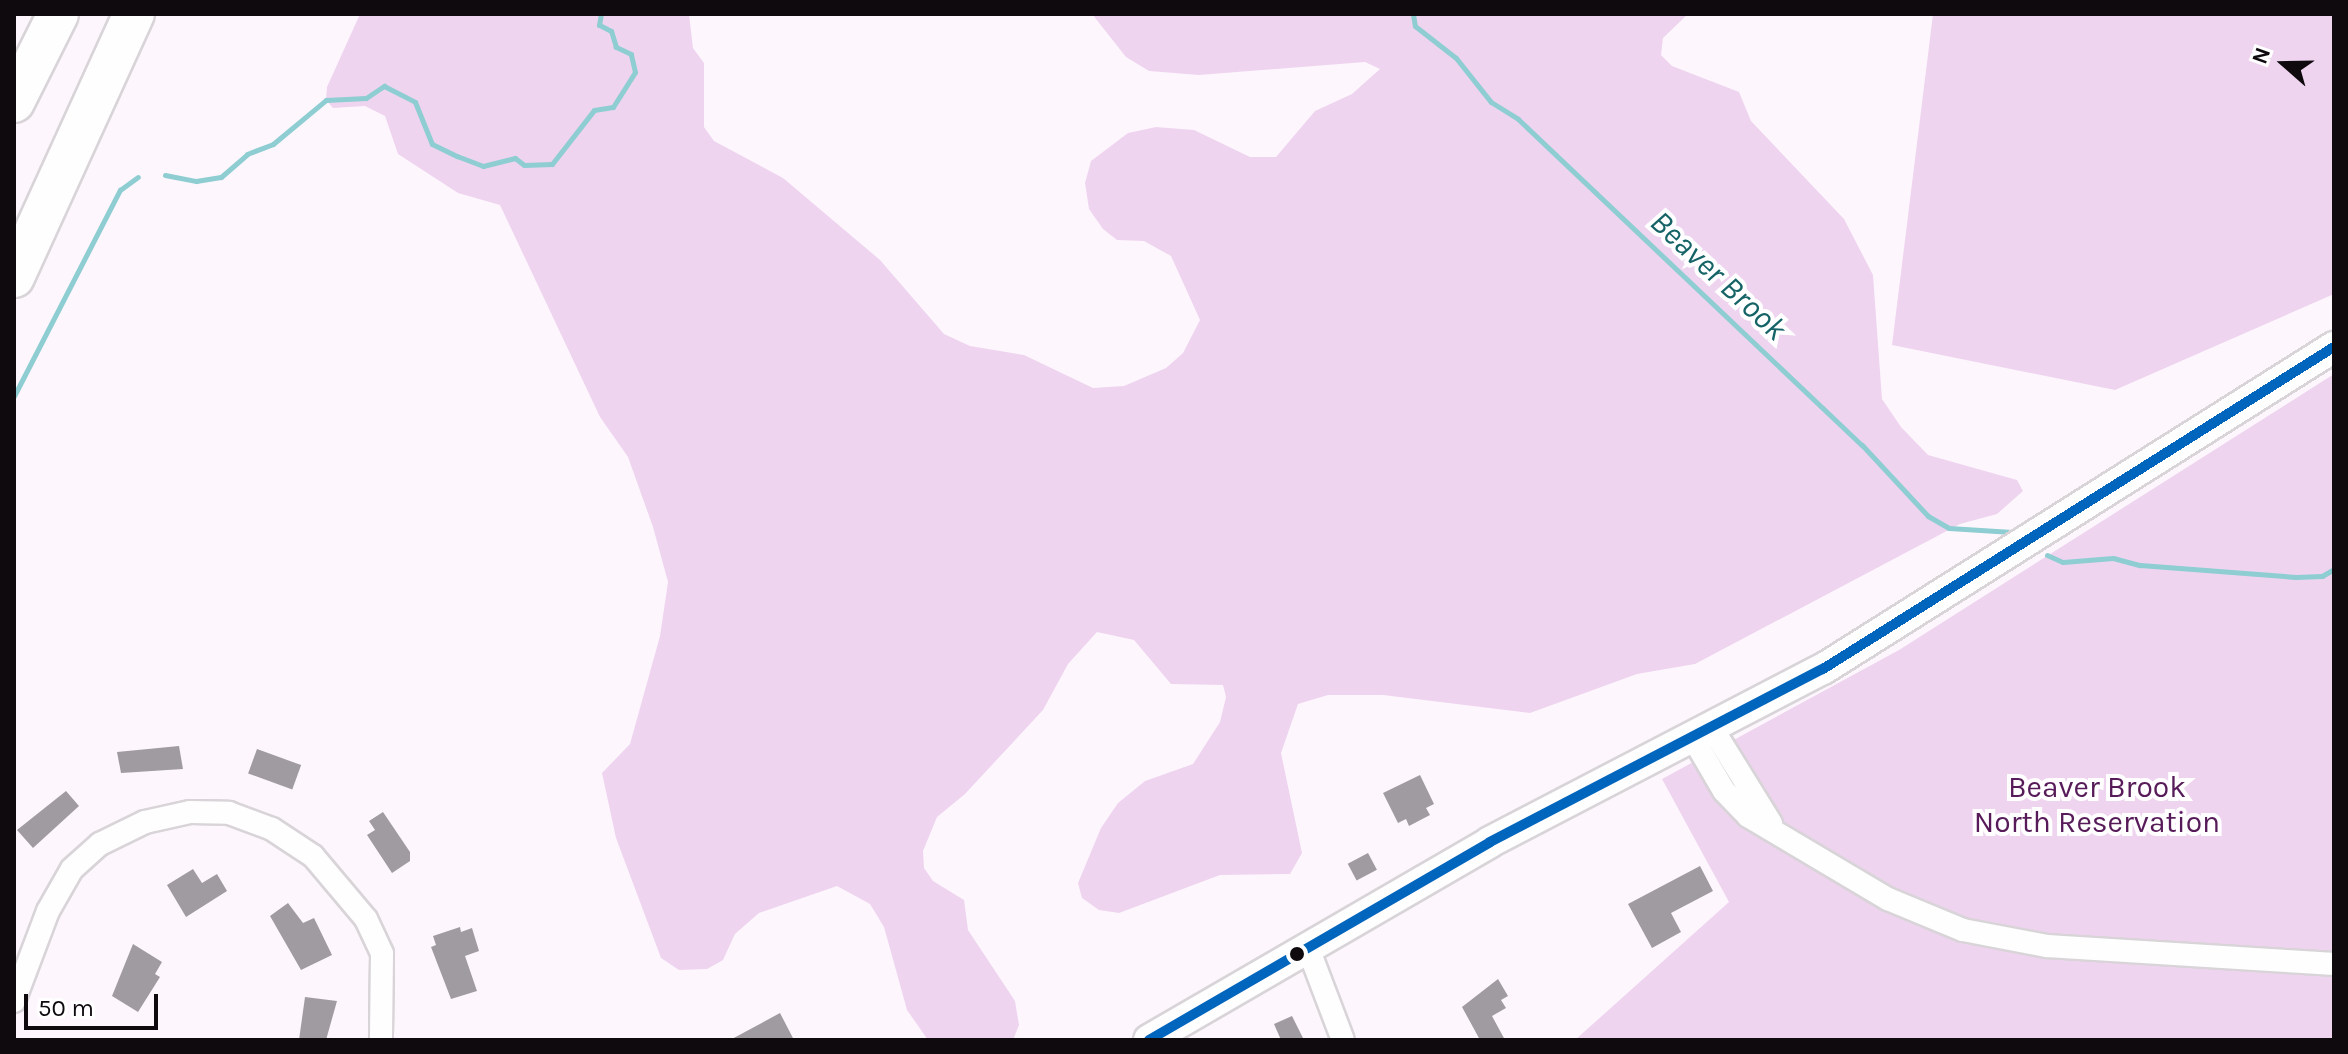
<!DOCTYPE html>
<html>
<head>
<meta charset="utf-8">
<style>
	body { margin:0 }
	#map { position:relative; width:2348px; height:1054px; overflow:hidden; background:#fdf7fd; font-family:Karla,sans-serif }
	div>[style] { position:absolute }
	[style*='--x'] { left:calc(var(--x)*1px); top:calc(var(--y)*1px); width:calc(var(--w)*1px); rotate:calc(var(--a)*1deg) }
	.green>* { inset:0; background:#efd4f0 }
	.stream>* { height:5px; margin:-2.5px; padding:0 2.5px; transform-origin:2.5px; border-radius:2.5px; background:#8ecdd2 }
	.building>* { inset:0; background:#a09ba0; transform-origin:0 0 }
	.roads { filter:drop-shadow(2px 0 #d8d4d8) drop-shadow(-2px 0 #d8d4d8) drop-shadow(0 2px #d8d4d8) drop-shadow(0 -2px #d8d4d8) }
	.street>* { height:22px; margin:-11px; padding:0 11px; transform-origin:11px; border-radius:11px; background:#fffeff }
	.secondary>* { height:30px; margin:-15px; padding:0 15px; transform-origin:15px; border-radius:15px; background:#fffeff }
	.highway>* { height:40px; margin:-20px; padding:0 20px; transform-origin:20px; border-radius:20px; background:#fffeff }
	.bus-1>* { height:10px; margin:-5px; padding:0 5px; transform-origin:5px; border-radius:5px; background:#0065bd }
	.dots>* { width:22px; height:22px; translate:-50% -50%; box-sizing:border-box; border:4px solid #fff; border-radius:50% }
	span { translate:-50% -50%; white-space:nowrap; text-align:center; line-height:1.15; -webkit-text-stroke:8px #fff; paint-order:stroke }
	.park-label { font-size:30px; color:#561b58 }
	.water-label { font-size:32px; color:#156366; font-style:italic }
	.frame { position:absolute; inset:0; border:16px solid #0e0a0e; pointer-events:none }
	.north { position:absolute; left:2244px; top:24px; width:80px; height:80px; -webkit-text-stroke:6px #fff; paint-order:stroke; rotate:290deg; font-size:22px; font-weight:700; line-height:32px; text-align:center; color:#0e0a0e }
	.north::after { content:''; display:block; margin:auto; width:28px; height:36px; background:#0e0a0e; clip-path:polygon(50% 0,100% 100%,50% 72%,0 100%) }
	.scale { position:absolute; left:24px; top:994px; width:134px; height:36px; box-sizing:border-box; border:4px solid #0e0a0e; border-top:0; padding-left:10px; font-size:24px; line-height:28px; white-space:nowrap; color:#0e0a0e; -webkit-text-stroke:6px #fff; paint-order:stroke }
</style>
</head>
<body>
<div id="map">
	<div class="green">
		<i style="clip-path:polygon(360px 14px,689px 14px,693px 48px,704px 63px,704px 127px,714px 141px,783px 178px,880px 260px,944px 334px,970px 346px,1024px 355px,1093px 388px,1124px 386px,1166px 368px,1183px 353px,1200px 320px,1171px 256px,1144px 241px,1117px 240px,1103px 229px,1089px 209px,1085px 183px,1091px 161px,1128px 133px,1156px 127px,1194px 130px,1250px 157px,1276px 157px,1315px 111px,1352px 94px,1380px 69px,1365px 62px,1199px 75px,1149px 71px,1126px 57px,1092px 14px,1688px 14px,1663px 38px,1661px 55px,1672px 66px,1739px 92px,1751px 121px,1844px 219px,1873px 275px,1882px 399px,1901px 427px,1928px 455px,2017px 480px,2023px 491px,1997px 514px,1960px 524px,1695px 664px,1637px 674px,1530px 713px,1383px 695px,1328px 695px,1298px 704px,1281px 753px,1302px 853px,1290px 874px,1220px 875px,1119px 913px,1099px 910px,1082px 898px,1078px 883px,1101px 828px,1118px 803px,1145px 781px,1193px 764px,1220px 722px,1226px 697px,1223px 685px,1171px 684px,1134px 640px,1097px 632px,1068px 664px,1043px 710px,965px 794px,937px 817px,923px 851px,924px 868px,933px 881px,964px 900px,968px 930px,1015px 1001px,1019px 1025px,1013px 1040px,928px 1040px,907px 1010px,884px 927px,870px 904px,837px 886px,759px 913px,735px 934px,723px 960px,707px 969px,679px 970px,661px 958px,616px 838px,602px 773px,630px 744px,660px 636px,668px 582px,653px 527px,628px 457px,600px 417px,500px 205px,458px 193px,398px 154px,385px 116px,365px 106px,333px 108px,326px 100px,327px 87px)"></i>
		<i style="clip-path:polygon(1933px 14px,2334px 14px,2334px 294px,2115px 390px,1892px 345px)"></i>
		<i style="clip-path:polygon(2334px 374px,2334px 1040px,1575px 1040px,1729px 902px,1662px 779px,1899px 650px)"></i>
	</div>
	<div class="stream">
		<i style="--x:1413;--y:14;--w:12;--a:81"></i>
		<i style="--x:1415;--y:26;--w:52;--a:38"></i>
		<i style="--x:1456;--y:58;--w:56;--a:51.5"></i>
		<i style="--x:1491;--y:102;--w:32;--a:32"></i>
		<i style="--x:1518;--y:119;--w:474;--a:43.5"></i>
		<i style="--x:1862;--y:445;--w:97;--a:47.1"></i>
		<i style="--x:1928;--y:516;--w:24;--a:30"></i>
		<i style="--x:1949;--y:528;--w:63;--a:3.6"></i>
		<i style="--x:165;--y:175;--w:32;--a:11"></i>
		<i style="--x:196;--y:181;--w:25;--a:-9"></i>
		<i style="--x:221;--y:177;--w:35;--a:-41"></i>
		<i style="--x:247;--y:154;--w:28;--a:-21"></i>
		<i style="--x:273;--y:144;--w:69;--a:-39.7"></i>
		<i style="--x:326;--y:100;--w:40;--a:-2.9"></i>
		<i style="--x:366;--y:98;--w:22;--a:-34"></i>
		<i style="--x:384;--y:86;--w:35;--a:27"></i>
		<i style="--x:415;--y:102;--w:45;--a:68"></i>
		<i style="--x:432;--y:144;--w:28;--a:26"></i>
		<i style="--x:457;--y:156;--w:28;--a:21"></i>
		<i style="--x:483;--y:166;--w:33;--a:-14"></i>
		<i style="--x:515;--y:158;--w:11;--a:38"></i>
		<i style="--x:524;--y:165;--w:28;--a:-2"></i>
		<i style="--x:552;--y:164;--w:68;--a:-52.1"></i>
		<i style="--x:594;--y:110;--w:19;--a:-9"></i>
		<i style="--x:613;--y:107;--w:41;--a:-57.8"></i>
		<i style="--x:635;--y:72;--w:18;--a:-103"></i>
		<i style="--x:631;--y:54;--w:17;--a:-155"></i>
		<i style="--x:616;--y:47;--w:17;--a:-107"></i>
		<i style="--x:611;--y:31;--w:13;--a:-153"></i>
		<i style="--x:599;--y:25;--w:11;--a:-80"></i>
		<i style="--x:14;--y:396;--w:232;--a:-62.8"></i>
		<i style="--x:120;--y:190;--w:22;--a:-36"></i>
		<i style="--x:2047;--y:555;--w:17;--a:24"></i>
		<i style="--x:2063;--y:562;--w:50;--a:-4.6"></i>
		<i style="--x:2113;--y:558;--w:28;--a:15"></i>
		<i style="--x:2140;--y:565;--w:156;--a:4.4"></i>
		<i style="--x:2296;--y:577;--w:26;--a:-2"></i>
		<i style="--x:2322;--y:576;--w:14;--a:-30"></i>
	</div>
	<div class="building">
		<i style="clip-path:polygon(179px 746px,183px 769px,121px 773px,117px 752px)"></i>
		<i style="left:257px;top:749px;width:47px;height:26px;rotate:20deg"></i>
		<i style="clip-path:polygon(1420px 775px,1434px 804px,1426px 808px,1430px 815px,1409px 826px,1406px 819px,1398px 823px,1383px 793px)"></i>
		<i style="clip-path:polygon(66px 791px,79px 806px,33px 848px,17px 830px)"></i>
		<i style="clip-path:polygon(383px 812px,410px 852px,410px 861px,392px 873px,367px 835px,375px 830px,369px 821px)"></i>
		<i style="left:1368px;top:853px;width:19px;height:23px;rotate:62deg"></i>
		<i style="clip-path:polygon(1700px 866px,1713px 891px,1671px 913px,1681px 932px,1652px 948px,1628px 904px)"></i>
		<i style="clip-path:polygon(193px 869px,202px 883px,217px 874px,227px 891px,186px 917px,167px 885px)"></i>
		<i style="clip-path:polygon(288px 903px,303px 923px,314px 918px,332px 955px,301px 970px,270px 916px)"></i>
		<i style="clip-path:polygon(460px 927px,461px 932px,472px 928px,479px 951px,465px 956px,477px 991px,451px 999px,431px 947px,436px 945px,433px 936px)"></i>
		<i style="clip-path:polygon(133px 944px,162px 962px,155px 974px,160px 977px,138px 1012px,112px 996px)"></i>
		<i style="clip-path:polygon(1498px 979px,1508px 996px,1501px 1000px,1506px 1008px,1492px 1016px,1505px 1040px,1480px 1040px,1462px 1007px)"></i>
		<i style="clip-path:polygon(305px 997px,337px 1001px,326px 1040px,299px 1040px)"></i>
		<i style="clip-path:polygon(780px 1013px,794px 1040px,730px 1040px)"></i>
		<i style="clip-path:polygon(1292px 1016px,1304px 1040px,1281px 1040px,1274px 1024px)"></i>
	</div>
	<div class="roads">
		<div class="street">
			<i style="--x:1712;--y:728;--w:112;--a:58.2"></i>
			<i style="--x:1693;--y:738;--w:61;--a:59.7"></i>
			<i style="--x:1724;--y:791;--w:35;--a:46"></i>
			<i style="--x:1748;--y:816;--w:163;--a:30.7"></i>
			<i style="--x:1888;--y:899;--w:81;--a:22.5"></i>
			<i style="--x:1963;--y:930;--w:86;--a:10.8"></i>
			<i style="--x:2047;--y:946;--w:288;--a:3.6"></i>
			<i style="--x:1308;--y:948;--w:98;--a:69.2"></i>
			<i style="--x:14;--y:1001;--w:96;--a:-69.3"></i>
			<i style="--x:48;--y:911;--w:48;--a:-60.3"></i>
			<i style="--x:72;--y:869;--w:38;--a:-42"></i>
			<i style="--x:100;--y:844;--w:50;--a:-26.1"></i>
			<i style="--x:145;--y:822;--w:46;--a:-12.5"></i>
			<i style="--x:190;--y:812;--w:39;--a:1"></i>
			<i style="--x:229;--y:813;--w:46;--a:20.4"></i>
			<i style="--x:272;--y:829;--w:49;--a:33.4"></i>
			<i style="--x:313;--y:856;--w:82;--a:49.9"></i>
			<i style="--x:366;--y:919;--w:38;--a:65"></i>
			<i style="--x:382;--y:954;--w:86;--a:90.7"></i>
		</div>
		<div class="secondary">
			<i style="--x:1149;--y:1040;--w:394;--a:-30.1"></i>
			<i style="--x:1490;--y:842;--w:375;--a:-27.5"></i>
			<i style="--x:1823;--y:669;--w:604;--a:-32.22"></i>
		</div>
		<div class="highway">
			<i style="--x:14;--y:102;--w:98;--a:-63.4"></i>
			<i style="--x:14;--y:277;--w:289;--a:-65.5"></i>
		</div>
	</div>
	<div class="bus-1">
		<i style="--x:1149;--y:1040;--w:394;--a:-30.1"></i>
		<i style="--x:1490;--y:842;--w:375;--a:-27.5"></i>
		<i style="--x:1823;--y:669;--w:604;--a:-32.22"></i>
	</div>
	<div class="dots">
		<i style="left:1297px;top:954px;background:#0e0a0e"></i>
	</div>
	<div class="park-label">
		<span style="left:2097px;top:804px">Beaver Brook<br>North Reservation</span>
	</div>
	<div class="water-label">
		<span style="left:1718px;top:276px;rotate:43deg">Beaver Brook</span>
	</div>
	<div class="frame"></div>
	<div class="north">N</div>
	<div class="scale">50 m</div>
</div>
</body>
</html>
